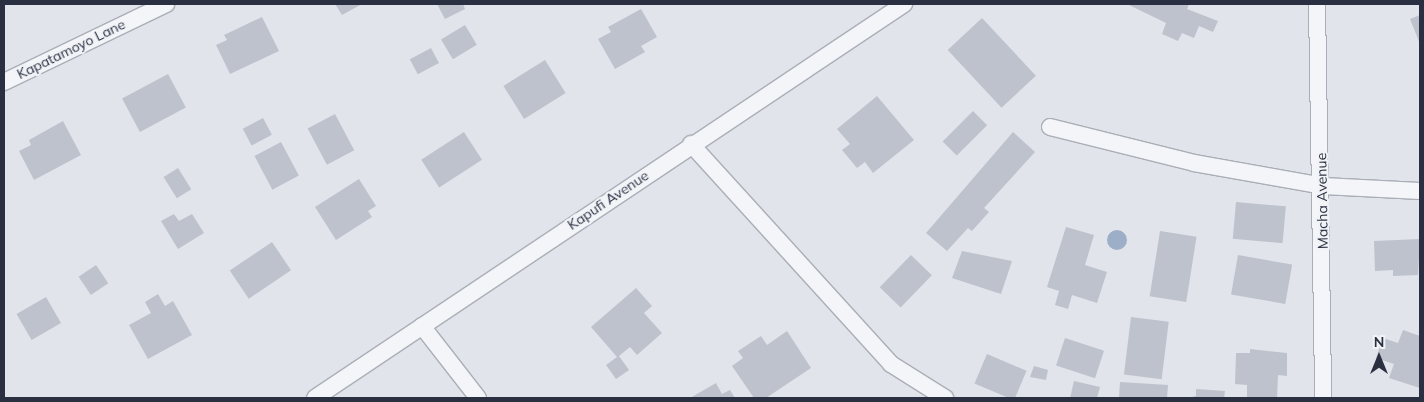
<!DOCTYPE html>
<html>
<head>
<meta charset="utf-8">
<style>
	body { margin:0 }
	#map { position:relative; width:1424px; height:402px; overflow:hidden; background:#e1e4ea; font-family:Mulish,sans-serif }
	div>[style] { position:absolute }
	[style*='--x'] { left:calc(var(--x)*1px); top:calc(var(--y)*1px); width:calc(var(--w)*1px); rotate:calc(var(--a)*1deg) }
	.water>* { inset:0; background:#9daec9 }
	.round { border-radius:50% }
	.building>* { inset:0; background:#bec2cc; transform-origin:0 0 }
	.roads { filter:drop-shadow(1px 0 #aaaeb7) drop-shadow(-1px 0 #aaaeb7) drop-shadow(0 1px #aaaeb7) drop-shadow(0 -1px #aaaeb7) }
	.street>* { height:16px; margin:-8px; padding:0 8px; transform-origin:8px; border-radius:8px; background:#f4f5f8 }
	span { translate:-50% -50%; white-space:nowrap; text-align:center; line-height:1.15; -webkit-text-stroke:4px #f1f3f7; paint-order:stroke }
	.street-label { font-size:14px; color:#2a3041 }
	.frame { position:absolute; inset:0; border:5px solid #2a3041; pointer-events:none }
	.north { position:absolute; left:1354px; top:332px; width:50px; height:50px; -webkit-text-stroke:4px #f1f3f7; paint-order:stroke; rotate:0deg; font-size:14px; font-weight:700; line-height:20px; text-align:center; color:#2a3041 }
	.north::after { content:''; display:block; margin:auto; width:18px; height:22px; background:#2a3041; clip-path:polygon(50% 0,100% 100%,50% 72%,0 100%) }
</style>
</head>
<body>
<div id="map">
	<div class="water">
		<i class="round" style="left:1107px;top:230px;width:20px;height:20px"></i>
	</div>
	<div class="building">
		<i style="clip-path:polygon(335px 4px,362px 4px,342px 15px)"></i>
		<i style="clip-path:polygon(437px 4px,463px 4px,465px 9px,445px 19px)"></i>
		<i style="clip-path:polygon(1127px 4px,1189px 4px,1187px 9px,1218px 21px,1213px 32px,1199px 26px,1194px 38px,1182px 33px,1178px 41px,1162px 34px,1166px 23px)"></i>
		<i style="clip-path:polygon(641px 9px,657px 37px,641px 46px,645px 52px,615px 69px,598px 39px,611px 32px,608px 27px)"></i>
		<i style="clip-path:polygon(1420px 15px,1420px 44px,1410px 19px)"></i>
		<i style="clip-path:polygon(262px 17px,279px 51px,230px 74px,216px 45px,227px 40px,224px 35px)"></i>
		<i style="left:982px;top:18px;width:79px;height:47px;rotate:47deg"></i>
		<i style="left:465px;top:25px;width:23px;height:28px;rotate:59deg"></i>
		<i style="left:431px;top:48px;width:17px;height:24px;rotate:62deg"></i>
		<i style="left:545px;top:60px;width:39px;height:49px;rotate:58deg"></i>
		<i style="left:168px;top:74px;width:38px;height:52px;rotate:62deg"></i>
		<i style="clip-path:polygon(877px 96px,914px 140px,873px 173px,865px 162px,857px 168px,842px 150px,850px 144px,837px 129px)"></i>
		<i style="left:973px;top:111px;width:20px;height:43px;rotate:45deg"></i>
		<i style="left:335px;top:114px;width:41px;height:31px;rotate:62deg"></i>
		<i style="left:263px;top:118px;width:19px;height:23px;rotate:62deg"></i>
		<i style="clip-path:polygon(63px 121px,81px 155px,34px 180px,19px 151px,31px 145px,29px 140px)"></i>
		<i style="left:464px;top:132px;width:33px;height:51px;rotate:57deg"></i>
		<i style="clip-path:polygon(1013px 132px,1035px 152px,984px 208px,989px 212px,972px 231px,968px 228px,947px 251px,926px 233px)"></i>
		<i style="left:281px;top:142px;width:38px;height:30px;rotate:62deg"></i>
		<i style="left:178px;top:168px;width:25px;height:17px;rotate:58deg"></i>
		<i style="clip-path:polygon(359px 179px,376px 206px,368px 211px,372px 217px,336px 240px,315px 207px)"></i>
		<i style="left:1236px;top:202px;width:50px;height:37px;rotate:5deg"></i>
		<i style="clip-path:polygon(174px 214px,179px 221px,192px 214px,204px 233px,178px 249px,161px 221px)"></i>
		<i style="clip-path:polygon(1066px 227px,1094px 235px,1085px 265px,1107px 272px,1097px 303px,1072px 295px,1068px 309px,1055px 305px,1059px 291px,1047px 287px)"></i>
		<i style="left:1160px;top:231px;width:37px;height:66px;rotate:9deg"></i>
		<i style="clip-path:polygon(1420px 239px,1418px 275px,1393px 276px,1393px 270px,1375px 271px,1374px 241px)"></i>
		<i style="left:272px;top:242px;width:34px;height:51px;rotate:56deg"></i>
		<i style="clip-path:polygon(962px 251px,1012px 261px,1001px 294px,952px 278px)"></i>
		<i style="left:911px;top:255px;width:29px;height:45px;rotate:44deg"></i>
		<i style="left:1238px;top:255px;width:55px;height:40px;rotate:10deg"></i>
		<i style="left:96px;top:265px;width:22px;height:21px;rotate:56deg"></i>
		<i style="clip-path:polygon(636px 288px,652px 306px,644px 313px,662px 333px,637px 355px,630px 347px,619px 356px,629px 370px,616px 379px,606px 365px,617px 357px,591px 327px)"></i>
		<i style="clip-path:polygon(158px 294px,165px 306px,173px 301px,192px 335px,148px 359px,129px 325px,151px 313px,145px 302px)"></i>
		<i style="left:46px;top:297px;width:30px;height:34px;rotate:60deg"></i>
		<i style="left:1131px;top:317px;width:38px;height:58px;rotate:7deg"></i>
		<i style="clip-path:polygon(1403px 330px,1420px 336px,1420px 388px,1389px 378px,1394px 364px,1376px 358px,1383px 338px,1398px 343px)"></i>
		<i style="clip-path:polygon(787px 331px,811px 368px,766px 398px,754px 398px,732px 366px,743px 358px,738px 351px,761px 336px,767px 345px)"></i>
		<i style="left:1065px;top:338px;width:41px;height:29px;rotate:18deg"></i>
		<i style="clip-path:polygon(1250px 349px,1287px 353px,1287px 376px,1278px 375px,1277px 398px,1247px 398px,1247px 385px,1235px 384px,1236px 353px,1250px 353px)"></i>
		<i style="left:987px;top:354px;width:43px;height:32px;rotate:23deg"></i>
		<i style="clip-path:polygon(1034px 366px,1048px 370px,1046px 380px,1030px 377px)"></i>
		<i style="clip-path:polygon(1074px 381px,1100px 387px,1097px 398px,1070px 398px)"></i>
		<i style="clip-path:polygon(1120px 382px,1168px 385px,1167px 398px,1119px 398px)"></i>
		<i style="clip-path:polygon(716px 383px,722px 394px,730px 390px,735px 398px,690px 398px)"></i>
		<i style="clip-path:polygon(1196px 389px,1225px 391px,1224px 398px,1188px 398px,1196px 396px)"></i>
	</div>
	<div class="roads">
		<div class="street">
			<i style="--x:1317;--y:4;--w:394;--a:89.1"></i>
			<i style="--x:4;--y:82;--w:180;--a:-25.7"></i>
			<i style="--x:1050;--y:127;--w:148;--a:14"></i>
			<i style="--x:1194;--y:163;--w:131;--a:10.1"></i>
			<i style="--x:1323;--y:186;--w:97;--a:3"></i>
			<i style="--x:691;--y:144;--w:297;--a:47.7"></i>
			<i style="--x:891;--y:364;--w:64;--a:32.2"></i>
			<i style="--x:422;--y:326;--w:91;--a:52.1"></i>
			<i style="--x:315;--y:398;--w:709;--a:-33.78"></i>
		</div>
	</div>
	<div class="street-label">
		<span style="left:71px;top:49px;rotate:-26deg">Kapatamoyo Lane</span>
		<span style="left:608px;top:200px;rotate:-34deg">Kapufi Avenue</span>
		<span style="left:1322px;top:201px;rotate:-91deg">Macha Avenue</span>
	</div>
	<div class="frame"></div>
	<div class="north">N</div>
</div>
</body>
</html>
